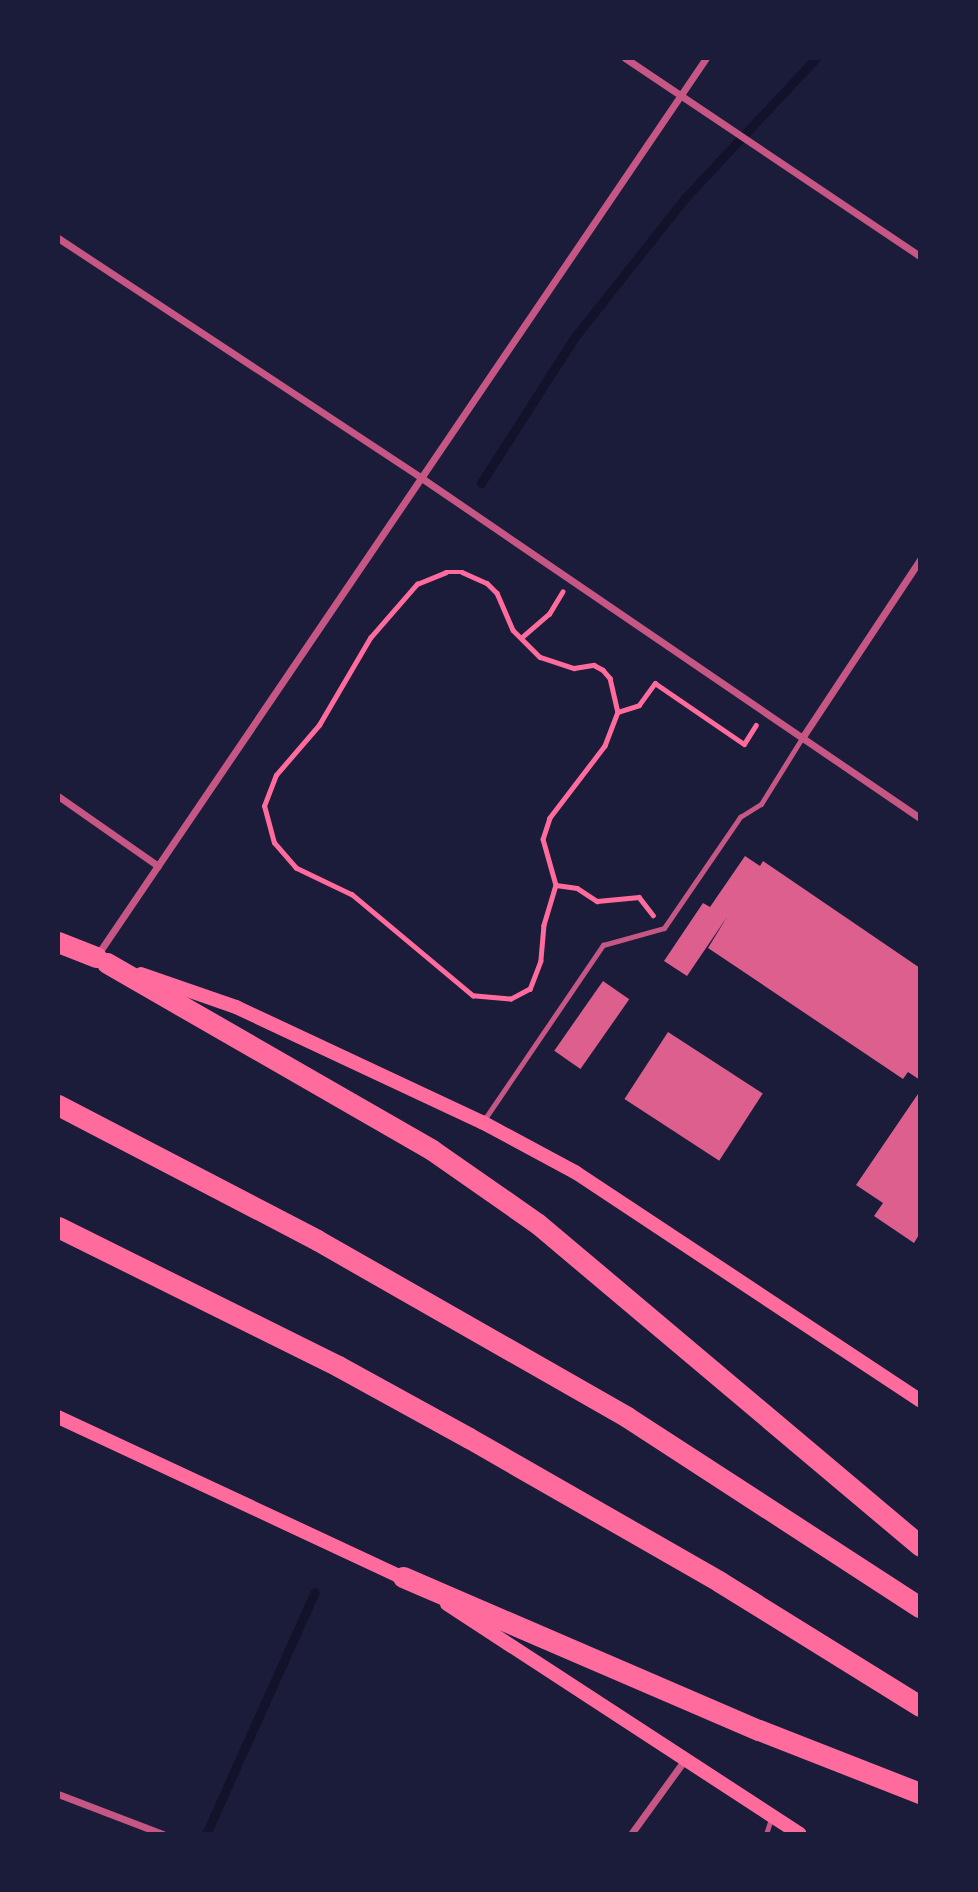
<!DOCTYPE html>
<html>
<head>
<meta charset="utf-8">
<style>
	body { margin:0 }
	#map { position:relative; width:978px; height:1892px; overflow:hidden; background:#1b1b3a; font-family:Montserrat,sans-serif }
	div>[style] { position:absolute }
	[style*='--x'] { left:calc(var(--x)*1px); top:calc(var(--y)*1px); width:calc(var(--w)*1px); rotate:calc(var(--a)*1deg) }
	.stream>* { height:9px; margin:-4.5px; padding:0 4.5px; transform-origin:4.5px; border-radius:4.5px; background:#12122b }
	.building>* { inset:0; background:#dd5f8e; transform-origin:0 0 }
	.path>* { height:4.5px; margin:-2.25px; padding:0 2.25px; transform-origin:2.25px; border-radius:2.25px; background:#ff6b9d }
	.service>* { height:5px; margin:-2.5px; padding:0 2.5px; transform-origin:2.5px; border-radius:2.5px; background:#c65784 }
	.minor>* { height:7px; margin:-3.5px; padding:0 3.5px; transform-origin:3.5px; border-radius:3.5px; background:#c65784 }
	.secondary>* { height:14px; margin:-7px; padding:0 7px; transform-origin:7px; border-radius:7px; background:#ff6b9d }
	.motorway>* { height:21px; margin:-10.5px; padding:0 10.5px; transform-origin:10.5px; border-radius:10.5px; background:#ff6b9d }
	span { translate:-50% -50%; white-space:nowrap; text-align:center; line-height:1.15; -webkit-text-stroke:5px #1b1b3a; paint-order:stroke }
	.frame { position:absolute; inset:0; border:60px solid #1b1b3a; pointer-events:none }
</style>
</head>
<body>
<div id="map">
	<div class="stream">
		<i style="--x:481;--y:483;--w:172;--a:-57.3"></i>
		<i style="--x:574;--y:338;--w:179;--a:-51.6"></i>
		<i style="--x:685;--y:198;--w:192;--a:-46.9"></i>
		<i style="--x:206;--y:1834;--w:265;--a:-65.8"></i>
	</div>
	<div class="building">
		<i style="clip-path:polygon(745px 856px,760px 866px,763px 861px,920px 968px,920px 1080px,908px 1072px,903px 1079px,708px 948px,727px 917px,687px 976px,664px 961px,703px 903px,710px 907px)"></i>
		<i style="left:603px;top:981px;width:32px;height:85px;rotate:35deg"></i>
		<i style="left:668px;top:1032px;width:113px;height:80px;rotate:33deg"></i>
		<i style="clip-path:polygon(920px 1091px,920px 1233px,914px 1243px,874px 1216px,883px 1203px,856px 1185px)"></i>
	</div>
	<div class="path">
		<i style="--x:446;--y:572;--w:16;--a:0"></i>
		<i style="--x:462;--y:572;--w:27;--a:24"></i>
		<i style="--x:487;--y:583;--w:14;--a:45"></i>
		<i style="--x:497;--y:593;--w:40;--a:66.6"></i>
		<i style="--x:513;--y:630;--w:38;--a:45"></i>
		<i style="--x:540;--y:657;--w:36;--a:18"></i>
		<i style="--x:574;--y:668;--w:20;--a:-9"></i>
		<i style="--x:594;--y:665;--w:10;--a:29"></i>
		<i style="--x:603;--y:670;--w:11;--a:49"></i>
		<i style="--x:610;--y:678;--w:35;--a:77"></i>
		<i style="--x:618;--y:712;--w:36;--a:111"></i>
		<i style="--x:605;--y:746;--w:91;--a:127.4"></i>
		<i style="--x:550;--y:818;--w:22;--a:108"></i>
		<i style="--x:543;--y:839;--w:48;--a:74.2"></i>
		<i style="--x:556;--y:885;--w:42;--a:106.7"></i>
		<i style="--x:544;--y:925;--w:36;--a:95"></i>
		<i style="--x:541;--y:961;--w:30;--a:111"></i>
		<i style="--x:530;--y:989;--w:21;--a:152"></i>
		<i style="--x:511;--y:999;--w:38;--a:-175"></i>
		<i style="--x:473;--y:996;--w:158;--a:-140.1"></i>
		<i style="--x:352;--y:895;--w:62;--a:-154.3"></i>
		<i style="--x:296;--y:868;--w:33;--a:-131"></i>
		<i style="--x:274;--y:843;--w:38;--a:-105"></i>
		<i style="--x:264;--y:806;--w:33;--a:-69"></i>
		<i style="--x:276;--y:775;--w:66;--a:-49.3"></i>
		<i style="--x:319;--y:725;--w:101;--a:-59.6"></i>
		<i style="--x:370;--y:638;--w:72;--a:-49"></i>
		<i style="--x:417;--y:584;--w:31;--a:-22"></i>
		<i style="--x:521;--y:638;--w:37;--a:-41"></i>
		<i style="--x:549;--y:614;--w:26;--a:-59"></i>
		<i style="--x:618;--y:712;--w:22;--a:-18"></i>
		<i style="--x:639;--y:705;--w:27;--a:-54"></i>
		<i style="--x:655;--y:683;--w:108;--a:34.4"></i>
		<i style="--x:744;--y:744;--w:22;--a:-58"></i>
		<i style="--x:556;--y:885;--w:21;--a:8"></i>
		<i style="--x:577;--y:888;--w:24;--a:33"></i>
		<i style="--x:597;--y:901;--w:42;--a:-5.4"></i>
		<i style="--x:639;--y:897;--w:23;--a:52"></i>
	</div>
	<div class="service">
		<i style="--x:484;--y:1120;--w:212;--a:-55.8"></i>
		<i style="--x:603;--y:945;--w:63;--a:-15.6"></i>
		<i style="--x:664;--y:928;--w:135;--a:-55.6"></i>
		<i style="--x:740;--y:817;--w:25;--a:-32"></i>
		<i style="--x:761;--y:804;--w:78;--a:-58.2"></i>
		<i style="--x:766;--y:1834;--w:16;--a:-72"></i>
	</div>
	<div class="minor">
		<i style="--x:625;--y:58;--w:355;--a:33.9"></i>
		<i style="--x:58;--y:238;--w:437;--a:33.4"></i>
		<i style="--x:423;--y:479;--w:602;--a:34.3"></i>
		<i style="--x:802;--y:738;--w:214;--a:-56.5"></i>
		<i style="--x:58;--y:796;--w:122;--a:35"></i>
		<i style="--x:98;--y:954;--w:1083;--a:-55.84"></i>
		<i style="--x:58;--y:1794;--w:112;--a:20.9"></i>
		<i style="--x:631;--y:1834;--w:94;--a:-54.1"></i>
	</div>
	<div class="secondary">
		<i style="--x:141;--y:974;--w:101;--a:19.2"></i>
		<i style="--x:236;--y:1007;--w:272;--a:25.1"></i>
		<i style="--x:482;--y:1122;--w:106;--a:28.3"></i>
		<i style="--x:575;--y:1172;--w:414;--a:33.5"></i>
		<i style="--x:58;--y:1417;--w:387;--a:25"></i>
		<i style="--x:447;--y:1604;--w:421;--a:33.1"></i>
	</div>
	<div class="motorway">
		<i style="--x:58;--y:942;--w:41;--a:21.5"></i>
		<i style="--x:107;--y:963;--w:375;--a:29.9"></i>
		<i style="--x:432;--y:1150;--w:129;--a:34.9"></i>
		<i style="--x:538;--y:1224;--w:500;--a:40.1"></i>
		<i style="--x:58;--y:1105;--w:292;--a:27.5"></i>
		<i style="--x:317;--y:1240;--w:357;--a:29.7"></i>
		<i style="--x:627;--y:1417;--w:349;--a:33"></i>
		<i style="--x:58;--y:1227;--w:313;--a:26.4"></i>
		<i style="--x:338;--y:1366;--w:149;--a:28.8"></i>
		<i style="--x:469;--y:1438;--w:289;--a:29.8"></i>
		<i style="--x:720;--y:1582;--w:235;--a:31.8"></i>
		<i style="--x:403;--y:1577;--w:387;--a:23.3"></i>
		<i style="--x:759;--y:1730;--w:173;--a:21.4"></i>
	</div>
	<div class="frame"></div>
</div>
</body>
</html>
